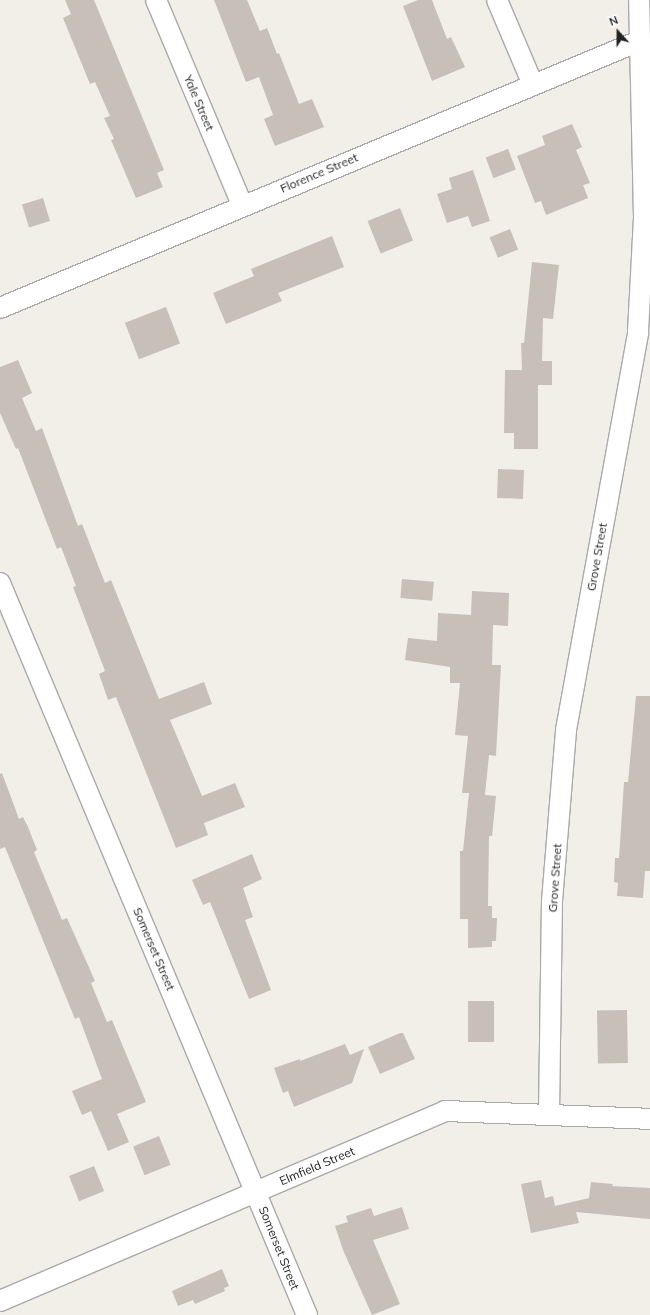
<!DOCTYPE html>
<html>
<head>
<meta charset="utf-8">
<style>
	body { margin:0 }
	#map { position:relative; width:650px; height:1315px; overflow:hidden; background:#f2efe9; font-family:Mulish,sans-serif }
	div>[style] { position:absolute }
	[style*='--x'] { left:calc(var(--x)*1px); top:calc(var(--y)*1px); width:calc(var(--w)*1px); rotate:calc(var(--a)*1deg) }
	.building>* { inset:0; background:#c7bfb8; transform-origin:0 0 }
	.roads { filter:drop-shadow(1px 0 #a9a9a9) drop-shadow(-1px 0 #a9a9a9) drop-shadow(0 1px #a9a9a9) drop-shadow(0 -1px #a9a9a9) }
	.minor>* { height:20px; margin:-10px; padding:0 10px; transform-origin:10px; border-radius:10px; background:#fff }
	span { translate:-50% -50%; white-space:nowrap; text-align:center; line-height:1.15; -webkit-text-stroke:3.5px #fff; paint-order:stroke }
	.street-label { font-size:12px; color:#222 }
	.north { position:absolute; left:598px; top:12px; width:40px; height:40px; -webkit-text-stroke:3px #fff; paint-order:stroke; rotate:339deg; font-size:11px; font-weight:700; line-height:16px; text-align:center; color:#222 }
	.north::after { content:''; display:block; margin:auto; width:14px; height:18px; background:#222; clip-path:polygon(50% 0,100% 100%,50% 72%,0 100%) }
</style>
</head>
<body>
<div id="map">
	<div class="building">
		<i style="clip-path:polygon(65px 0,94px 0,164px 170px,157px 173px,163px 187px,136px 198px,111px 140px,114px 139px,104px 118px,110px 116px,95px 82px,90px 84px,63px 18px,71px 14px)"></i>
		<i style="clip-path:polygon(214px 0,247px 0,260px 31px,267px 28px,277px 54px,279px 53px,299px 104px,312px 99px,324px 127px,275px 146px,264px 119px,273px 115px,259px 77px,246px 82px)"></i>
		<i style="clip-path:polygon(418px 0,432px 0,447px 39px,451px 37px,465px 67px,432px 81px,403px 6px)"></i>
		<i style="clip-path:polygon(572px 124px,582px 147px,576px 150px,590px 183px,583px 185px,588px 198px,546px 215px,541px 201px,535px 203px,517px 156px,545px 145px,542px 136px)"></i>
		<i style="left:508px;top:149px;width:22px;height:24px;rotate:69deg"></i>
		<i style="clip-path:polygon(473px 170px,490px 221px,472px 227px,468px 216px,447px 223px,437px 194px,452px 189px,449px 178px)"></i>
		<i style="left:43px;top:198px;width:24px;height:22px;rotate:73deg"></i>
		<i style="left:400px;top:208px;width:35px;height:35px;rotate:68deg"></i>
		<i style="left:510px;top:229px;width:22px;height:22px;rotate:68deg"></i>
		<i style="clip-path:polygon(332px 236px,344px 267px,278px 293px,282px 301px,226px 324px,213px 293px,254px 276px,251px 269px)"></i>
		<i style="clip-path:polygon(532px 262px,559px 265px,553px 319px,543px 318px,542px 361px,552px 361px,552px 385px,538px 385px,538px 449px,514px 449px,514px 433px,504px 433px,505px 370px,522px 370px,521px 343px,524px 343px)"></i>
		<i style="left:166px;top:307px;width:39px;height:44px;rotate:69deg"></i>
		<i style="clip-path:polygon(18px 360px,32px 393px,22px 398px,36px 431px,42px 428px,78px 526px,82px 524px,105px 583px,111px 580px,159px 699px,204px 682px,212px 704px,170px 720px,202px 796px,235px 783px,245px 807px,204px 823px,208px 835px,176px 848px,116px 697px,108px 700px,99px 674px,105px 671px,73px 587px,76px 586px,61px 547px,57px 549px,18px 448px,16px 449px,0 413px,0 367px)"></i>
		<i style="left:498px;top:469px;width:26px;height:29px;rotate:2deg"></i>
		<i style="left:402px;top:579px;width:32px;height:19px;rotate:5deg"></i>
		<i style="clip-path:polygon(472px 591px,509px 593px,508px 626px,493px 625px,492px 665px,501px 665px,496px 756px,489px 755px,485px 795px,496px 796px,492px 836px,489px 836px,488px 906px,492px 906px,492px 918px,497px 918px,496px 941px,492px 941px,492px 947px,468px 948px,468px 919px,460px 919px,460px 851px,463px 851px,469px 793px,462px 793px,468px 736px,455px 735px,460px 683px,450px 683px,450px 667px,405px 660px,408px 638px,437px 641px,438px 613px,471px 615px)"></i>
		<i style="clip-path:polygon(636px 696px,650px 696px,650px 871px,645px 871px,643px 898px,617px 896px,618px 883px,614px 882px,615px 858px,619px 858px,624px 782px,628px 782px)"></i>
		<i style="clip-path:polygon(2px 773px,19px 819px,23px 817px,28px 827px,37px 850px,34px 852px,62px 920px,67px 918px,95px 981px,91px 983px,107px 1022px,112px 1020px,146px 1102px,117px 1114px,129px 1142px,108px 1151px,91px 1111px,82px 1115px,72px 1091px,102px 1079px,79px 1017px,75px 1019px,55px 970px,5px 847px,0 849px,0 774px)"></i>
		<i style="clip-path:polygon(252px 854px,262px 879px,243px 888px,253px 917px,245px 920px,271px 990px,249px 999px,210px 902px,203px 905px,192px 880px)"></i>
		<i style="left:468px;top:1001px;width:26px;height:41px"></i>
		<i style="left:627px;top:1010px;width:53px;height:30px;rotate:89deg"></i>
		<i style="clip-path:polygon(400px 1033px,403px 1033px,415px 1059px,380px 1074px,368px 1047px)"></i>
		<i style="clip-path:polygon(345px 1044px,350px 1055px,364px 1049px,352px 1083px,294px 1107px,288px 1091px,283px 1093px,274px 1068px,300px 1059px,300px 1061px)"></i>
		<i style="left:159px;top:1136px;width:31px;height:28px;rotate:68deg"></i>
		<i style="left:94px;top:1166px;width:27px;height:27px;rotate:68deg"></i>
		<i style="clip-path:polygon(541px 1180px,545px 1198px,553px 1196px,555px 1206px,589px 1198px,591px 1182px,613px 1184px,612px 1186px,650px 1188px,650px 1219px,576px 1212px,579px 1223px,531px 1233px,521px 1184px)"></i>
		<i style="clip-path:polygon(402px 1207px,409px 1229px,373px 1240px,400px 1304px,372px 1315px,343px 1250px,335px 1226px,348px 1222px,346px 1216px,371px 1208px,374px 1216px)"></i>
		<i style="clip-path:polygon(222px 1269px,229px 1286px,224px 1288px,225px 1291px,195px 1304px,193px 1300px,178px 1306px,172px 1291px)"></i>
	</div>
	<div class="roads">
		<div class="minor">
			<i style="--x:156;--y:0;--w:222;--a:67.2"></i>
			<i style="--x:497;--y:0;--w:92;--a:67"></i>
			<i style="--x:0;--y:308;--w:693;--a:-22.68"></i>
			<i style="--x:0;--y:583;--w:794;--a:67.25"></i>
			<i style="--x:549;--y:1115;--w:214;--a:-89.2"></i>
			<i style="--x:552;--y:901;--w:172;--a:-85.3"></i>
			<i style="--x:566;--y:730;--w:404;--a:-79.7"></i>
			<i style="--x:638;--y:332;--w:116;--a:-87"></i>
			<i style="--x:644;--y:216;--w:216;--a:-91.3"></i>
			<i style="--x:0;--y:1301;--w:484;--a:-23.1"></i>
			<i style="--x:445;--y:1111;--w:205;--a:2.2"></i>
		</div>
	</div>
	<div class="street-label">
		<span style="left:199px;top:103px;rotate:67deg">Yale Street</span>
		<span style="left:319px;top:173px;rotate:-23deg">Florence Street</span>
		<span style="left:597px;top:557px;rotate:-80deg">Grove Street</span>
		<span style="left:555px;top:878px;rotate:-86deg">Grove Street</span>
		<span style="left:154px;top:949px;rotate:67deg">Somerset Street</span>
		<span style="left:317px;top:1166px;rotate:-23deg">Elmfield Street</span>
		<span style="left:279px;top:1248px;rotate:68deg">Somerset Street</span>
	</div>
	<div class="north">N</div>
</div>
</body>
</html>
